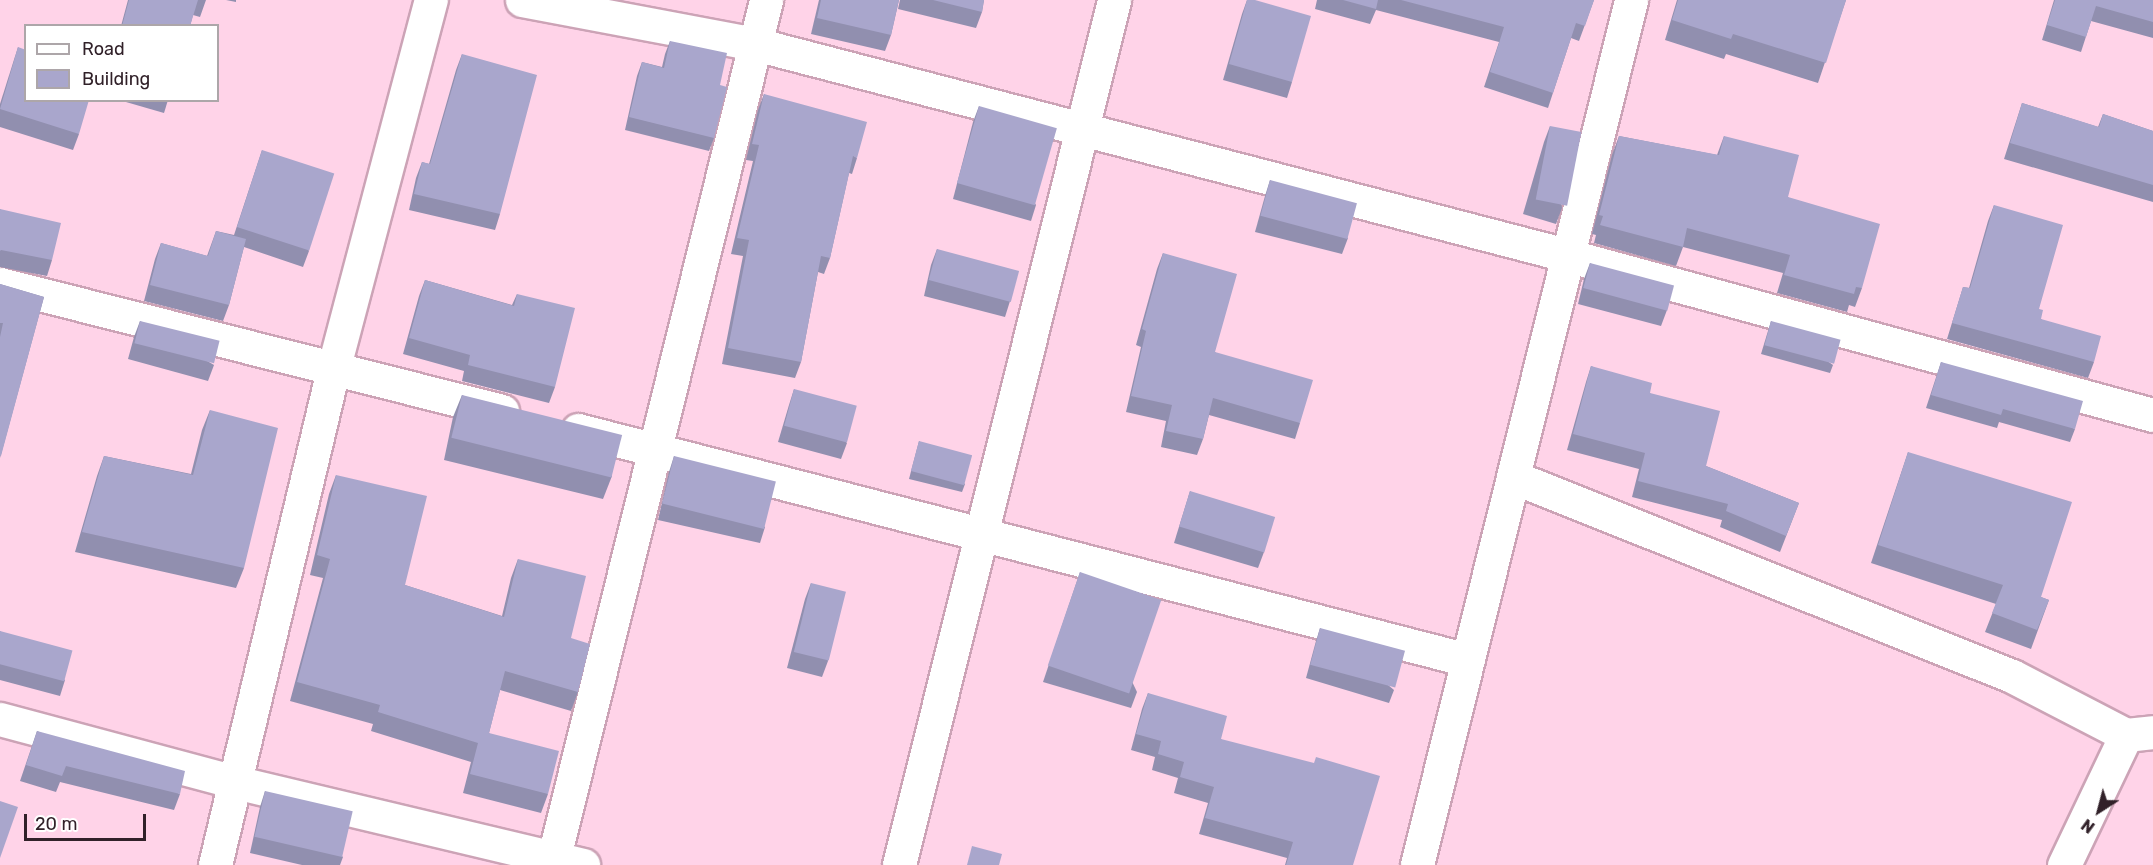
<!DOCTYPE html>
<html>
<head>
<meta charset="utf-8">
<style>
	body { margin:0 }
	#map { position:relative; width:2153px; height:865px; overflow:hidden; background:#ffd3e8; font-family:Rubik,sans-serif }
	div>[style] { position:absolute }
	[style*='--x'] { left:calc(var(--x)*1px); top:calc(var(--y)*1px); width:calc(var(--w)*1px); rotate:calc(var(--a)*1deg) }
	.roads { filter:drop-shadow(2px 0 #cca3b6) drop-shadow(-2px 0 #cca3b6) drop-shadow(0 2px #cca3b6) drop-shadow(0 -2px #cca3b6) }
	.street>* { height:33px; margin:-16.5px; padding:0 16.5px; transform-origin:16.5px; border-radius:16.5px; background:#fff }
	.secondary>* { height:33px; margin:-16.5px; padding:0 16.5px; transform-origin:16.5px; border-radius:16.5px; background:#fff }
	.wall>* { inset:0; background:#918faf }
	.building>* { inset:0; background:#a9a6cc; transform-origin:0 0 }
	span { translate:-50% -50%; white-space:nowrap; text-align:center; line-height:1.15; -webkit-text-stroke:4.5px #fff; paint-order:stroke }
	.legend { position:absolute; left:24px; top:24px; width:195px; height:78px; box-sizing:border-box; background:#fff; border:2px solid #ada6a9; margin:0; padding:8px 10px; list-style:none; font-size:18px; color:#312129 }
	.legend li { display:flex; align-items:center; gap:12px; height:30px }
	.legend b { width:30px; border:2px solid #ada6a9 }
	.north { position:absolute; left:2069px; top:781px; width:60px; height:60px; -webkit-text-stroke:4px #fff; paint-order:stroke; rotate:216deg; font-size:16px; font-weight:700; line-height:24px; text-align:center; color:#312129 }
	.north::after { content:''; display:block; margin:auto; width:21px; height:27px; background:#312129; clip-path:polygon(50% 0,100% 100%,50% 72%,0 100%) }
	.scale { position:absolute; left:24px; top:814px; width:122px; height:27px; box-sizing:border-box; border:3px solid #312129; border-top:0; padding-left:8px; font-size:18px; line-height:21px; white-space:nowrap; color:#312129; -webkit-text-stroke:4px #fff; paint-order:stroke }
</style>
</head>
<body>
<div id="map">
	<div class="roads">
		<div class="street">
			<i style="--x:522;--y:0;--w:237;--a:10.7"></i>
			<i style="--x:755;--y:44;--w:838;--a:14.58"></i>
			<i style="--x:1566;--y:255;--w:608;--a:15.25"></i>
			<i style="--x:0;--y:284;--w:518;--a:14.2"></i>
			<i style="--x:578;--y:430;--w:919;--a:14.49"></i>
			<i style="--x:1513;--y:477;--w:537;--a:21.74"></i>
			<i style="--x:2012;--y:676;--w:128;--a:27.4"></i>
			<i style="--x:2126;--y:735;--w:27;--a:-6"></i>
			<i style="--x:0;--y:719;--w:243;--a:15"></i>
			<i style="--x:235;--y:782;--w:358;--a:13.4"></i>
			<i style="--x:552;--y:865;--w:891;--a:-76.1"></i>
			<i style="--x:899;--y:865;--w:891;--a:-76.04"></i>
			<i style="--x:1417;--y:865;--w:891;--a:-76.1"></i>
			<i style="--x:2064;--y:865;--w:144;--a:-64.5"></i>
		</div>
		<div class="secondary">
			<i style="--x:215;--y:865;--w:509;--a:-76.59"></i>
			<i style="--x:333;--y:370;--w:383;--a:-75.2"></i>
		</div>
	</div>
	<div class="wall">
		<i style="clip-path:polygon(128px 0,206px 0,200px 17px,193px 15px,190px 26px,121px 26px)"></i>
		<i style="clip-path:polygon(226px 0,236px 0,236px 2px)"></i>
		<i style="clip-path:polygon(819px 0,899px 0,891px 35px,885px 51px,811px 34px)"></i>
		<i style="clip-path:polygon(900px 0,984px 0,982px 12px,976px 28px,898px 9px)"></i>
		<i style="clip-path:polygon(1247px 0,1292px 82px,1287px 98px,1223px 80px,1242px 14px)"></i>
		<i style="clip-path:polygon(1317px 0,1594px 0,1579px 41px,1571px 38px,1548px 108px,1484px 87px,1499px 42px,1376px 10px,1370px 24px,1315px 9px)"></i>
		<i style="clip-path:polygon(1677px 0,1846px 0,1818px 83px,1726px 54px,1724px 59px,1665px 40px)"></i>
		<i style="clip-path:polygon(2054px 0,2153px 0,2153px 38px,2091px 21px,2081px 52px,2042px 40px)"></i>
		<i style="clip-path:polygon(670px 41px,720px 85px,714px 138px,709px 151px,625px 130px,637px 76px,642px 62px,662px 67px,665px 54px)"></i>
		<i style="clip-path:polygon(18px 47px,79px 134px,73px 150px,0 127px,0 104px)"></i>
		<i style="clip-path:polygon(462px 54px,500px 214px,495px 230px,409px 210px,416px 178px,422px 162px,429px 164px,456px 70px)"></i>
		<i style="clip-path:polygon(764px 94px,857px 158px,852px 174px,849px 173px,830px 258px,824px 274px,818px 272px,801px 362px,795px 378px,722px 364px,743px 256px,731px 254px,753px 161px,746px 160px,758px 110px)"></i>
		<i style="clip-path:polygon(119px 100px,168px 100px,164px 113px)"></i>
		<i style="clip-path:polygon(2022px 103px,2098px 127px,2103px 114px,2153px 131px,2153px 202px,2004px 159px)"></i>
		<i style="clip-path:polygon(979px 106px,1036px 205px,1031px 221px,953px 199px,973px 122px)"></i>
		<i style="clip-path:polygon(1550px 126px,1562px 208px,1556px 224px,1523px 214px,1544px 142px)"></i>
		<i style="clip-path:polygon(1619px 136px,1717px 155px,1724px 136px,1788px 197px,1862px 288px,1855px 307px,1849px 305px,1847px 312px,1777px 293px,1783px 273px,1683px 247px,1676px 266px,1594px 243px,1596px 235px,1592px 234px,1612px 155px)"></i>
		<i style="clip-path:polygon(262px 150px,309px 251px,303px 267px,244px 247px,229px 305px,223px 321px,144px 301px,155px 259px,161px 243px,207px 256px,216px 231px,234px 235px)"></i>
		<i style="clip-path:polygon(1270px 180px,1348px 238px,1342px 254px,1255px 232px,1265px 196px)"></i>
		<i style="clip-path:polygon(1994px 205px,2039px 309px,2041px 319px,2094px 362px,2088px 378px,1947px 339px,1963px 287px,1969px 288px,1988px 221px)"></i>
		<i style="clip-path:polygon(0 209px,52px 260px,47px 276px,0 267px)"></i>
		<i style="clip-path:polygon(937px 249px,1010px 301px,1005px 317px,924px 296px,931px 265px)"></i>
		<i style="clip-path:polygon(1163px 253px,1215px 352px,1300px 423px,1295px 439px,1209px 415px,1203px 439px,1197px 455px,1161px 447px,1166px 421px,1126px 412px,1141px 347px,1136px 345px,1157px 269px)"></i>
		<i style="clip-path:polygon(1590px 263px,1667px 310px,1661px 326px,1578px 304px,1584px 279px)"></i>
		<i style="clip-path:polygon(425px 280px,512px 305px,517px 294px,555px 387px,549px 403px,462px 381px,464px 371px,403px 354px,419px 296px)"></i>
		<i style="clip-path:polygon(0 284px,44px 297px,0 458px)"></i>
		<i style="clip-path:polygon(140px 321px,214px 365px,208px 381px,128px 359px,134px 337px)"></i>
		<i style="clip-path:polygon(1771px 321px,1833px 365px,1830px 373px,1761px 354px)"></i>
		<i style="clip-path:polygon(1941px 362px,2075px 429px,2070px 442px,1999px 422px,1997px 428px,1926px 408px)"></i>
		<i style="clip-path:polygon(1591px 366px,1650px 393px,1706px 466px,1799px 503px,1780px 552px,1720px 527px,1722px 520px,1632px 497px,1639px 469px,1567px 450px,1586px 382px)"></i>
		<i style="clip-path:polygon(794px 389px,847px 443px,841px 459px,778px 442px,789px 405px)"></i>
		<i style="clip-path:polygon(462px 395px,612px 476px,603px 499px,444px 460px,453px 417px)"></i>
		<i style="clip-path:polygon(210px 410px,244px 568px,236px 588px,75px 552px,97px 476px,104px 456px,191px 474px,202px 430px)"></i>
		<i style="clip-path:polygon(919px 441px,965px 484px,962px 492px,909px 479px)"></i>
		<i style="clip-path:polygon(1908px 452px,2041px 597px,2049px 600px,2031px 649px,1985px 632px,1996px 604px,1871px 563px)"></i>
		<i style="clip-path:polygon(674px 456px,765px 527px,760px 543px,658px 520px,669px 472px)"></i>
		<i style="clip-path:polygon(336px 475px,405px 585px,502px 616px,511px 578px,518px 559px,571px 638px,578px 692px,571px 711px,500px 690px,489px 733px,548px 794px,541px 813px,463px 793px,471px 762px,371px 731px,373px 724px,290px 701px,323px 578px,310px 575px,329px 494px)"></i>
		<i style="clip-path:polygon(1190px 491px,1264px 552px,1258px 568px,1174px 543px)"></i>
		<i style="clip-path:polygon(1080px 572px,1137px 692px,1131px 708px,1043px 682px)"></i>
		<i style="clip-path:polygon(811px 583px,828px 661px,822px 677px,787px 668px,805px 599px)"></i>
		<i style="clip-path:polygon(1320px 628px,1394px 690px,1389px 703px,1306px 678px,1316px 641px)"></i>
		<i style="clip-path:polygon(0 631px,65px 680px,60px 696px,0 680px)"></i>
		<i style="clip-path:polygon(1148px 693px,1221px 739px,1353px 865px,1285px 865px,1287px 858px,1199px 834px,1208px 803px,1174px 793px,1178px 778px,1152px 770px,1155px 757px,1131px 750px,1142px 709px)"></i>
		<i style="clip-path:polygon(37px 731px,180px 794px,174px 810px,60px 782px,56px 792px,20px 781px)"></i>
		<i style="clip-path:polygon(265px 791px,343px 857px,340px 865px,302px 865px,250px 853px,260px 807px)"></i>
	</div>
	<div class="building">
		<i style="clip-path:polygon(129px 0,198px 0,190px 26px,122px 26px)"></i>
		<i style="clip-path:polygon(821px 0,899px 0,891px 35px,817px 18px)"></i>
		<i style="clip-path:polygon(933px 0,984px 0,982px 12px)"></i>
		<i style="clip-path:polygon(1247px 0,1255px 0,1311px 16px,1292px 82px,1229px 64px)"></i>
		<i style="clip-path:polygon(1343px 0,1378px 0,1376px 9px)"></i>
		<i style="clip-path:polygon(1401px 0,1594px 0,1585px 26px,1576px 23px,1553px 93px,1490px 72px,1504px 27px)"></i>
		<i style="clip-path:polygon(1678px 0,1846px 0,1826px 63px,1733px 34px,1731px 39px,1672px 20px)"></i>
		<i style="clip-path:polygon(2055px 0,2153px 0,2153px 22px,2096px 6px,2086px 37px,2047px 25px)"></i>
		<i style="clip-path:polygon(670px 41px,727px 53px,720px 85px,727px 87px,714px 138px,629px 117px,642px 62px,664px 68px)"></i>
		<i style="clip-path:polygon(18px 47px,26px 50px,26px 100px,89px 100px,79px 134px,0 109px)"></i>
		<i style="clip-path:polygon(462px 54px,537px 75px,500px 214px,414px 194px,422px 162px,430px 164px)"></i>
		<i style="clip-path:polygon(764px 94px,867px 122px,857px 158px,853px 156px,830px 258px,821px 256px,801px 362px,728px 348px,749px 240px,737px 238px,759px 145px,752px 144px)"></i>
		<i style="clip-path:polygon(2022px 103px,2099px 127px,2103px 114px,2153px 131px,2153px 185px,2010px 143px)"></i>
		<i style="left:979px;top:106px;width:81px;height:80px;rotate:16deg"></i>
		<i style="left:1550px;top:126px;width:32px;height:75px;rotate:11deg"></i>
		<i style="clip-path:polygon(1619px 136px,1719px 155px,1724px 136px,1799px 155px,1788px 197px,1880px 224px,1862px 288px,1856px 287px,1854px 294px,1784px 275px,1790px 255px,1687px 228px,1683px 247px,1600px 225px,1603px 216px,1599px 215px)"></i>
		<i style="left:262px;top:150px;width:76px;height:81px;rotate:18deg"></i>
		<i style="left:1270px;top:180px;width:90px;height:37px;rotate:15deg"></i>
		<i style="clip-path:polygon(1994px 205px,2063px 225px,2039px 309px,2043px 310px,2041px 319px,2101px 336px,2094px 362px,1952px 323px,1963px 287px,1970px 288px)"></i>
		<i style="clip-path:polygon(0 209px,61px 223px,52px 260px,1px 250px,0 251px)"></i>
		<i style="clip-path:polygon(216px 231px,246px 239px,229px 305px,150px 285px,161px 243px,208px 256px)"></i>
		<i style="left:937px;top:249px;width:85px;height:32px;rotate:15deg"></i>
		<i style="clip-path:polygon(1163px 253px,1237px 274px,1215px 352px,1313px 380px,1300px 423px,1213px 398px,1203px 439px,1166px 431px,1172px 405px,1131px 396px,1146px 331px,1142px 329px)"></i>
		<i style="left:1590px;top:263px;width:87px;height:26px;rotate:15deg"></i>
		<i style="clip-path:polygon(425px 280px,514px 306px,517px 294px,575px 308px,555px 387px,468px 365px,470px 355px,409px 338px)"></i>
		<i style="clip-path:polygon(0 284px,44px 297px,1px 456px,0 455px,0 337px,3px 323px,0 323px)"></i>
		<i style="left:140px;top:321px;width:82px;height:23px;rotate:14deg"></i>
		<i style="left:1771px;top:321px;width:72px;height:25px;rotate:15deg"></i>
		<i style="clip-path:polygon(1941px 362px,2083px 401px,2075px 429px,2003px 409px,2001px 415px,1931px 395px)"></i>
		<i style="clip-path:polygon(1591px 366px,1652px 383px,1650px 393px,1720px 411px,1706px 466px,1799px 503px,1786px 536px,1726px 511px,1728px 504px,1638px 481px,1645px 453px,1573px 434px)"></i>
		<i style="left:794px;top:389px;width:65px;height:38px;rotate:15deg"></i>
		<i style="left:462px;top:395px;width:165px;height:44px;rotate:14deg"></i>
		<i style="clip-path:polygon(210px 410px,278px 428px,244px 568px,82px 532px,104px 456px,193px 475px)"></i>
		<i style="left:919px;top:441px;width:55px;height:31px;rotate:15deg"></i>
		<i style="clip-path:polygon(1908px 452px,2072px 502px,2041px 597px,2049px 600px,2037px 630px,1992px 613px,2003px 585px,1878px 545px)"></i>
		<i style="left:674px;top:456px;width:105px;height:49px;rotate:14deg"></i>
		<i style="clip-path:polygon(336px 475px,427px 496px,405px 585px,504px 617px,518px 559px,586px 576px,571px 638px,590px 644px,578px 692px,505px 671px,489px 733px,559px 751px,548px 794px,470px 774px,478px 743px,378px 712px,380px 705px,297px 682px,330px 559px,317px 555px)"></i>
		<i style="left:1190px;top:491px;width:89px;height:37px;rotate:17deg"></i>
		<i style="left:1080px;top:572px;width:86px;height:99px;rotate:19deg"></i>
		<i style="left:811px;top:583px;width:36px;height:71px;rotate:14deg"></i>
		<i style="left:1320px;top:628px;width:88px;height:38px;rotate:15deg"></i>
		<i style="left:0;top:631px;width:75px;height:32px;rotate:15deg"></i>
		<i style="clip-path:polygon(1148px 693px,1227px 716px,1221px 739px,1314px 763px,1316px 757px,1380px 776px,1353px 865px,1286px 865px,1293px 842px,1205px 818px,1214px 787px,1180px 777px,1184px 762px,1158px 754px,1161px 741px,1136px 734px)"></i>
		<i style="clip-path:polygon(37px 731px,185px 771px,180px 794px,66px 766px,62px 776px,26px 765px)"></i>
		<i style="left:265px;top:791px;width:90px;height:47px;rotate:13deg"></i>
		<i style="clip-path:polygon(0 801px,18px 807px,0 858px)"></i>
		<i style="clip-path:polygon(972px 846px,1002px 854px,999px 865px,967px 865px)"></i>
	</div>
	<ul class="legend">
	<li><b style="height:8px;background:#fff"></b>Road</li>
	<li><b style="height:16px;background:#a9a6cc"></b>Building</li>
	</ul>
	<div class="north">N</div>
	<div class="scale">20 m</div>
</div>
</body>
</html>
